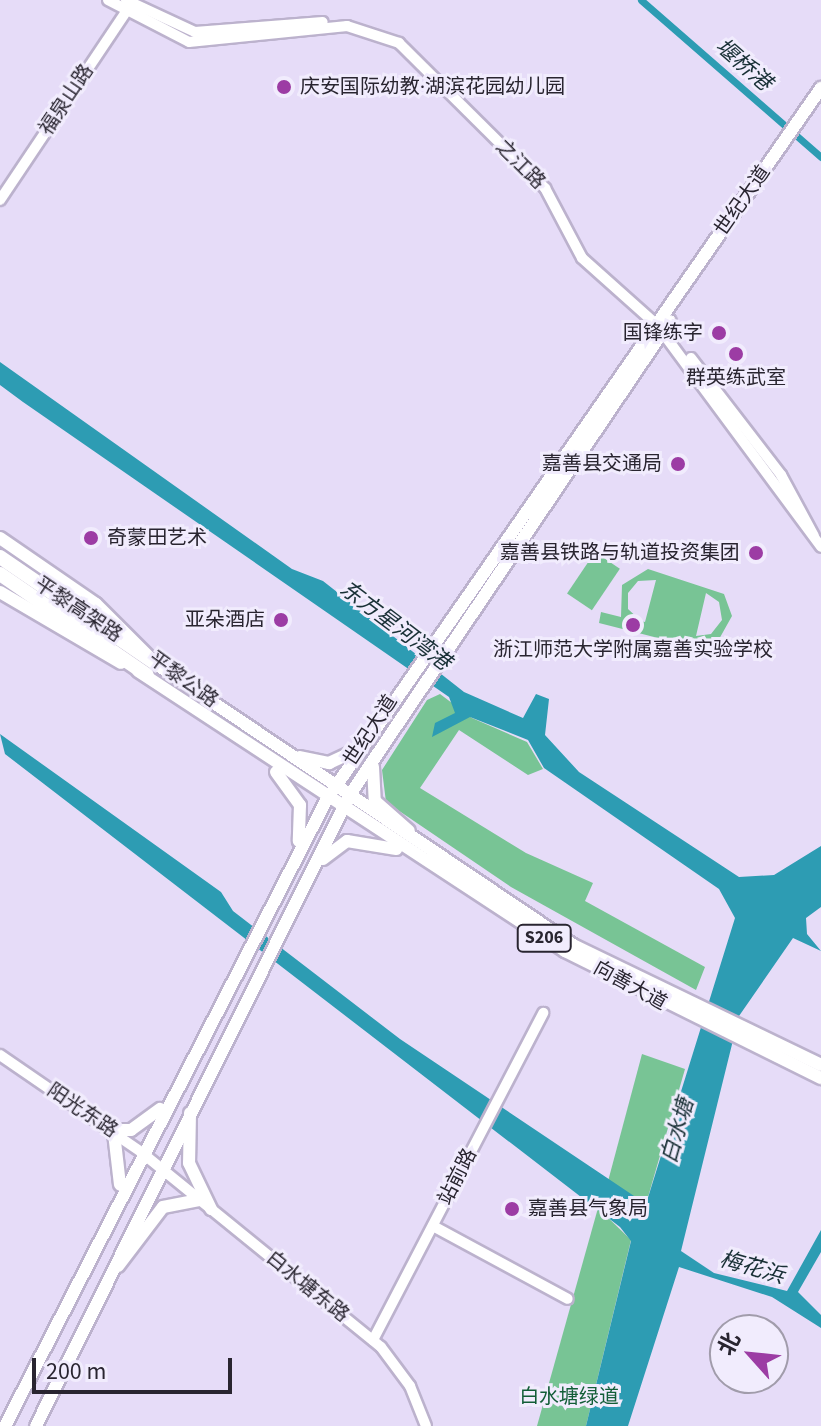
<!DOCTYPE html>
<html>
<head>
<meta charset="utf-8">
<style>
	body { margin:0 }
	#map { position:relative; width:821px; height:1426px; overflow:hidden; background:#e6dcf8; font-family:"Source Sans 3","Noto Sans SC",sans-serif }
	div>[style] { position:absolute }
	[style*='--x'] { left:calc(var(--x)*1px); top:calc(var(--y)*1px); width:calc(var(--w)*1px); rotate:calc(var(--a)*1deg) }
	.green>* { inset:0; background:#78c495; transform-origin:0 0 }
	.water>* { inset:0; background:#2d9cb3 }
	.canal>* { height:7px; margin:-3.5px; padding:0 3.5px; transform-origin:3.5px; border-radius:3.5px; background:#2d9cb3 }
	.roads { filter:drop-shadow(2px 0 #bcb2cd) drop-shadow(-2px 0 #bcb2cd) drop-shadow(0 2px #bcb2cd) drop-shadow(0 -2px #bcb2cd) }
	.minor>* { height:10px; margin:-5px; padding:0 5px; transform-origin:5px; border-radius:5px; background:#fff }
	.major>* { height:12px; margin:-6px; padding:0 6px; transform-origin:6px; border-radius:6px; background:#fff }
	.highway>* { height:14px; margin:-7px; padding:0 7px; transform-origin:7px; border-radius:7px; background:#fff }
	.dots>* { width:22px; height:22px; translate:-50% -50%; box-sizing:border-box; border:4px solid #f1ecfd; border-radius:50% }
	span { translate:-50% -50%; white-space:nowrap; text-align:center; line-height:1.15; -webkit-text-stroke:6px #f1ecfd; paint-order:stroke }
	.shield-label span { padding:2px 6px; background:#f1ecfd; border:2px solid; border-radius:6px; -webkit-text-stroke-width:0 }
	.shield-label { font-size:18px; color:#292530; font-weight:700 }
	.poi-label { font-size:20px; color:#292530 }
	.left { translate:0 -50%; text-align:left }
	.right { translate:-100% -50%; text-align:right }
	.street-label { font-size:20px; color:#292530 }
	.park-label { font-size:20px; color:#125d37 }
	.water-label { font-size:22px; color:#193036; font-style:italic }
	.north { position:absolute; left:709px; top:1314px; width:80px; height:80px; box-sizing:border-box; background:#f1ecfd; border:2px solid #a19cab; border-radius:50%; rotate:297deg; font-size:22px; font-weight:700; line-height:32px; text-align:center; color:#292530 }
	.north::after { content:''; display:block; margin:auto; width:28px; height:36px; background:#9c3ca4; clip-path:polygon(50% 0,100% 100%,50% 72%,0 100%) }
	.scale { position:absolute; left:32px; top:1358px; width:200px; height:36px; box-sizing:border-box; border:4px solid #292530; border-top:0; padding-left:10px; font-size:24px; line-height:28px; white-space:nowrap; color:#292530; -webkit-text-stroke:6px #f1ecfd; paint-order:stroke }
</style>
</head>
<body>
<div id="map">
	<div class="green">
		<i style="left:595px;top:552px;width:30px;height:50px;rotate:34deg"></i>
		<i style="clip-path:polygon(evenodd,648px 569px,724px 594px,732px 616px,718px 641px,721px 654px,599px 623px,601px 612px,621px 617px,622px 585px,648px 569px,656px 580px,645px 622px,641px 621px,628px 609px,628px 593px,638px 581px,656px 580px,648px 569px,706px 593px,719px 602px,722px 620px,711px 634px,696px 636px,706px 593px)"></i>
		<i style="clip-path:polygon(440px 694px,472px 718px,527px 742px,543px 769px,528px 775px,459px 730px,420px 788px,526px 853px,593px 883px,585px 901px,705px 967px,696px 990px,511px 887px,386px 802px,382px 770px,427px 700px)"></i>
		<i style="clip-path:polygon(642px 1054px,685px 1069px,646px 1204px,639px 1206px,607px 1185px)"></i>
		<i style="clip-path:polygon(598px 1208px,631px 1240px,586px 1426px,537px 1426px)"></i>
	</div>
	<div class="water">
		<i style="clip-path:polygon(0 362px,292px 569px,323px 581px,464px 692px,523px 718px,536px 694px,549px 699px,545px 735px,579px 772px,739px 877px,774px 875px,821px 846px,821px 907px,806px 918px,807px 934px,821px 951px,793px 938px,739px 1016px,681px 1251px,714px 1273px,787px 1291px,821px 1230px,821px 1252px,798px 1292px,821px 1315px,821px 1328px,772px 1297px,679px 1267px,628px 1426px,586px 1426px,631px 1241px,620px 1227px,5px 754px,0 734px,221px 892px,233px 911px,400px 1039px,646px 1204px,735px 918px,719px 889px,544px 768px,528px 740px,470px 717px,432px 737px,435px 723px,455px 713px,449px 697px,23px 402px,0 385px)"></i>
	</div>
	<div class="canal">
		<i style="--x:641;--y:0;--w:239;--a:41.1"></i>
	</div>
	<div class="roads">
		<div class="minor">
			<i style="--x:108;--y:0;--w:91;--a:27.4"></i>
			<i style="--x:189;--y:42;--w:159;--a:-5.8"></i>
			<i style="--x:347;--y:26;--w:55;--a:18.1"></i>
			<i style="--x:399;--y:43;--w:206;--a:44.8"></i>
			<i style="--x:545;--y:188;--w:79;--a:62.1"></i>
			<i style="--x:582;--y:258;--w:101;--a:41.8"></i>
			<i style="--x:657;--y:325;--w:276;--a:53.5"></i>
			<i style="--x:126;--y:0;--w:76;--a:24.9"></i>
			<i style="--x:195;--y:32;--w:128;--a:-4.5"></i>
			<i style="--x:0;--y:200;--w:230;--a:-56.2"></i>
			<i style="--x:691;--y:358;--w:148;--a:52.4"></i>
			<i style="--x:781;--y:475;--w:69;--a:61.6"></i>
			<i style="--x:0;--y:1055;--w:171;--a:34.5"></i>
			<i style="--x:141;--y:1152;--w:309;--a:39.1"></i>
			<i style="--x:381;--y:1347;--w:49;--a:53.4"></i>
			<i style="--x:410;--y:1386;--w:43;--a:68.2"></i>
			<i style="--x:433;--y:1226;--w:153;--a:28.4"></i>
			<i style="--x:373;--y:1340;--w:369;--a:-62.5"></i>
		</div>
		<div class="major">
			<i style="--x:0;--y:538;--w:116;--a:34.5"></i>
			<i style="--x:96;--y:604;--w:85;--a:45"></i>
			<i style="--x:156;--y:664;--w:503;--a:33.97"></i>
			<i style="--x:573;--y:945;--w:276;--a:25.8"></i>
			<i style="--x:0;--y:592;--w:140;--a:30.4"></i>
			<i style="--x:138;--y:671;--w:511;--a:33.25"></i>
			<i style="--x:565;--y:951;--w:286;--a:26.4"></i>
			<i style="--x:300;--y:757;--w:30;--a:12"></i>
			<i style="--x:329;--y:763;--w:26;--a:-25"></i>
			<i style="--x:373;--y:767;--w:34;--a:87"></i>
			<i style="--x:375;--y:801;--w:45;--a:41.4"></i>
			<i style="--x:276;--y:772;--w:41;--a:54"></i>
			<i style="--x:300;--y:805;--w:36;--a:92"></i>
			<i style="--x:323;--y:859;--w:30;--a:-37"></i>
			<i style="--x:347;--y:841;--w:50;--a:9.3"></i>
			<i style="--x:190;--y:1113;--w:50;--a:91.1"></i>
			<i style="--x:189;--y:1163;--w:51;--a:64.4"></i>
			<i style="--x:109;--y:1130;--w:22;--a:0"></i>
			<i style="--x:131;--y:1130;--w:36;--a:-36"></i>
			<i style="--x:114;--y:1133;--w:52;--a:83.4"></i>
			<i style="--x:118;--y:1266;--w:74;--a:-52.7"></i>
			<i style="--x:163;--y:1207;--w:38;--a:-11"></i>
			<i style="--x:5;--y:1426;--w:705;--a:-62.82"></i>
			<i style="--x:327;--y:799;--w:866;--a:-55.21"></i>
			<i style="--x:36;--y:1426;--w:703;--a:-63.58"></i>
			<i style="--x:349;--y:796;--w:573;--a:-55.95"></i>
		</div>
		<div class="highway">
			<i style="--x:0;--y:557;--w:189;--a:34.4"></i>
			<i style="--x:0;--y:574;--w:178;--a:34.5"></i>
		</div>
	</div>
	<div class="dots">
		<i style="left:284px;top:87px;background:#9c3ca4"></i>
		<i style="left:719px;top:333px;background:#9c3ca4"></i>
		<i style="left:736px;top:354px;background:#9c3ca4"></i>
		<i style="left:678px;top:464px;background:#9c3ca4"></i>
		<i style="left:91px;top:538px;background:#9c3ca4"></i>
		<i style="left:756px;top:553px;background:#9c3ca4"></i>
		<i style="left:281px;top:620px;background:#9c3ca4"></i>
		<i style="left:633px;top:625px;background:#9c3ca4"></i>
		<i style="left:512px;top:1209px;background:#9c3ca4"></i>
	</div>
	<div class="shield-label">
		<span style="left:544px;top:938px">S206</span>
	</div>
	<div class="poi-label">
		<span class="left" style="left:300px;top:87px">庆安国际幼教·湖滨花园幼儿园</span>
		<span class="right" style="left:703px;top:333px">国锋练字</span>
		<span style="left:736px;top:378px">群英练武室</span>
		<span class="right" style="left:662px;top:464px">嘉善县交通局</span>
		<span class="left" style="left:107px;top:538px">奇蒙田艺术</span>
		<span class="right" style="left:740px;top:553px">嘉善县铁路与轨道投资集团</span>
		<span class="right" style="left:265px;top:620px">亚朵酒店</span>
		<span style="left:633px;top:650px">浙江师范大学附属嘉善实验学校</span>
		<span class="left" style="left:528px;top:1209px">嘉善县气象局</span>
	</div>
	<div class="street-label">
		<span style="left:67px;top:100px;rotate:-56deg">福泉山路</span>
		<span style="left:520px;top:165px;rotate:45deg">之江路</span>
		<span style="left:743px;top:201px;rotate:-55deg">世纪大道</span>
		<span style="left:78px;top:610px;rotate:34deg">平黎高架路</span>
		<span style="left:183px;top:680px;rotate:36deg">平黎公路</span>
		<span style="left:371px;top:731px;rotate:-57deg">世纪大道</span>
		<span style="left:630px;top:986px;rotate:29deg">向善大道</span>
		<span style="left:82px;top:1111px;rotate:34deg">阳光东路</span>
		<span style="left:458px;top:1177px;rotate:-63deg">站前路</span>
		<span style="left:307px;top:1287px;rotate:39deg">白水塘东路</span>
	</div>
	<div class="park-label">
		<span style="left:569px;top:1397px">白水塘绿道</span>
	</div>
	<div class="water-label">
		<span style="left:743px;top:65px;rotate:41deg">堰桥港</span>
		<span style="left:395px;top:626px;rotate:37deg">东方星河湾港</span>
		<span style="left:678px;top:1131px;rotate:-74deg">白水塘</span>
		<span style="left:752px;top:1268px;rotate:16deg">梅花浜</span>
	</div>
	<div class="north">北</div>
	<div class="scale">200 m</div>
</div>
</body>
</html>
